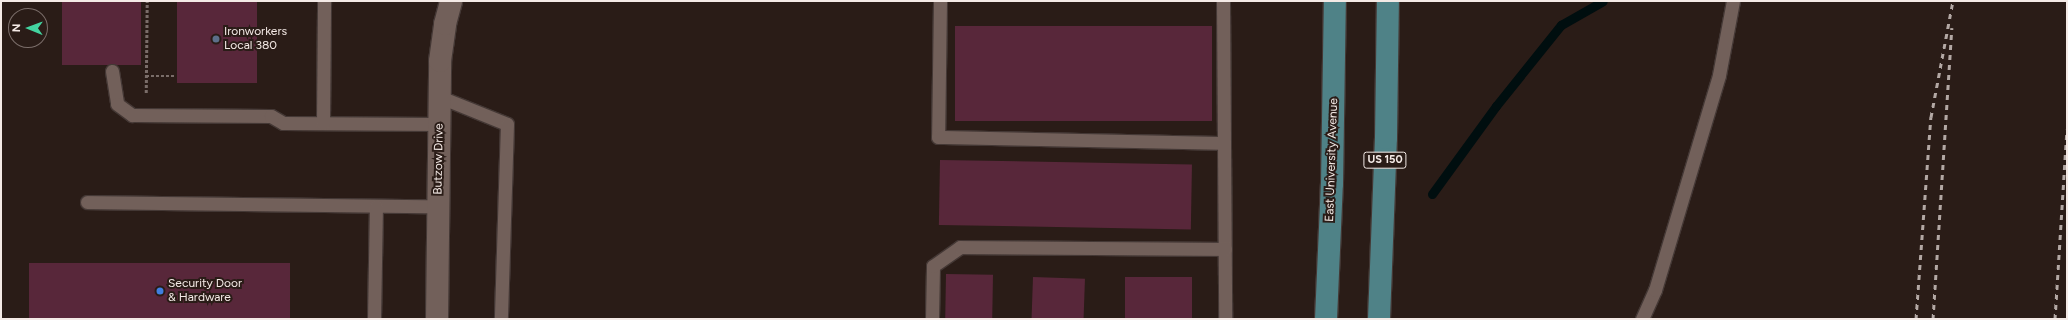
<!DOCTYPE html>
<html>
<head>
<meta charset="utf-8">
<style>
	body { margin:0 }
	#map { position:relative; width:2068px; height:320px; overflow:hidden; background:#2a1c17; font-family:Figtree,sans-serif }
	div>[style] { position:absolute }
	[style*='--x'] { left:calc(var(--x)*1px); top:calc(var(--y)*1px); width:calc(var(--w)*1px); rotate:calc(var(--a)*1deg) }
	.stream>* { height:9px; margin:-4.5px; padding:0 4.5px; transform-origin:4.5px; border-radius:4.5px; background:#000e0f }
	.building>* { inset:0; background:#58273a; transform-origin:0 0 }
	.path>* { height:2.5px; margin-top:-1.25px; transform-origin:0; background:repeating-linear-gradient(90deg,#7a6d69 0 3px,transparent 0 5px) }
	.roads { filter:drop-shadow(1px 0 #443835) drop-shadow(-1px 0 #443835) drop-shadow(0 1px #443835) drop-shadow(0 -1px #443835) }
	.lane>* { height:13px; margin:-6.5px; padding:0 6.5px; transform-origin:6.5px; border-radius:6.5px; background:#72605a }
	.street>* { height:22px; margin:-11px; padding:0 11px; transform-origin:11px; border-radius:11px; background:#72605a }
	.primary>* { height:22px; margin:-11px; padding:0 11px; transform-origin:11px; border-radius:11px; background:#4f8287 }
	.rail>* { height:3px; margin-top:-1.5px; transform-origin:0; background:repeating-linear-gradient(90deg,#b3a8a4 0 5px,transparent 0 10px) }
	.dots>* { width:11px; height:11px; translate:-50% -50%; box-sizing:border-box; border:2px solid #2a1c17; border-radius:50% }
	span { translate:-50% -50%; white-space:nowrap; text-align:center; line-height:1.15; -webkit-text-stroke:4px #2a1c17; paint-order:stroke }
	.shield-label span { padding:1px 3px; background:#2a1c17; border:1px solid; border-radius:3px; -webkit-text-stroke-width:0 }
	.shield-label { font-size:11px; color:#f4eae6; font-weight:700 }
	.poi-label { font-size:12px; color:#f4eae6 }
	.left { translate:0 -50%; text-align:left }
	.street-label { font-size:12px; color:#f4eae6 }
	.frame { position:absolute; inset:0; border:2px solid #f4eae6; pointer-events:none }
	.north { position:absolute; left:8px; top:8px; width:40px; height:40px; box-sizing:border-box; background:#2a1c17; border:1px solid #7b6e6a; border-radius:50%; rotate:271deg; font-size:11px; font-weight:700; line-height:16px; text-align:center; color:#f4eae6 }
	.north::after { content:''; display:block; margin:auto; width:14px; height:18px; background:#43d4a0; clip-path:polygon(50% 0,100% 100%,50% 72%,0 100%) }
</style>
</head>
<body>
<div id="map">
	<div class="stream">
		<i style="--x:1432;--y:194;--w:109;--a:-54"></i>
		<i style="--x:1496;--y:106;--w:104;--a:-51.3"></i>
		<i style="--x:1561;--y:25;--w:48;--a:-29.7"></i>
	</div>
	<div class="building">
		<i style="left:62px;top:1px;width:79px;height:64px"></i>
		<i style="left:177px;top:1px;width:80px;height:82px"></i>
		<i style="left:955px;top:26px;width:257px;height:95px"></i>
		<i style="left:940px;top:160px;width:252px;height:65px;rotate:1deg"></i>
		<i style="left:29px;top:263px;width:261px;height:56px"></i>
		<i style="left:946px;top:274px;width:47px;height:45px;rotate:1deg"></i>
		<i style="left:1033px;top:277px;width:52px;height:42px;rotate:2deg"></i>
		<i style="left:1125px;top:277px;width:67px;height:42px"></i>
	</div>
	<div class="path">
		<i style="--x:146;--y:76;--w:30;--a:0"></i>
		<i style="--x:146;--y:93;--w:92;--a:-89.4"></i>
	</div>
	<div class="roads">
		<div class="lane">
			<i style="--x:940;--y:1;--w:136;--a:90.8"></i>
			<i style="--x:938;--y:137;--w:286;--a:1.2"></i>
			<i style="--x:1223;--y:1;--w:318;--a:89.6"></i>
			<i style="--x:112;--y:71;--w:33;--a:81"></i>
			<i style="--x:117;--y:104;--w:19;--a:36"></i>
			<i style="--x:132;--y:115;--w:139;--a:0.4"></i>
			<i style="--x:271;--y:116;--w:14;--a:30"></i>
			<i style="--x:283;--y:123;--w:157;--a:0.4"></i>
			<i style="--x:440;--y:97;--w:72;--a:21.9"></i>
			<i style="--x:507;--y:124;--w:195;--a:91.8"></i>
			<i style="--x:323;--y:123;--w:122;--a:-89.5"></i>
			<i style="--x:87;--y:202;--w:352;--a:0.7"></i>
			<i style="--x:374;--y:319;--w:113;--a:-89"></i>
			<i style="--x:932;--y:319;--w:53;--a:-88.9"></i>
			<i style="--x:933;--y:266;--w:33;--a:-35"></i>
			<i style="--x:960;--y:247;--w:265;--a:0.4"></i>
			<i style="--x:1642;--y:319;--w:32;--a:-66"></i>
			<i style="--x:1655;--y:290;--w:224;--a:-73.4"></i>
			<i style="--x:1719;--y:75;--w:75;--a:-79.3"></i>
		</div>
		<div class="street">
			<i style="--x:437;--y:319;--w:258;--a:-89.3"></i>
			<i style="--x:440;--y:61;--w:37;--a:-82"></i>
			<i style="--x:445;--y:24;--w:24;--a:-75"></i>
		</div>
		<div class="primary">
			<i style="--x:1326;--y:319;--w:135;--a:-87.5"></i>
			<i style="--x:1332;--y:184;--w:183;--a:-89.1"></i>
			<i style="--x:1379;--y:319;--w:181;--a:-87.8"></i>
			<i style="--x:1386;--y:138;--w:137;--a:-89.2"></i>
		</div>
	</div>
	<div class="rail">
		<i style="--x:1916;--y:319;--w:203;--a:-85.8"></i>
		<i style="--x:1931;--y:117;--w:118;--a:-79.3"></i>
		<i style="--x:1933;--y:319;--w:292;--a:-86.3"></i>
		<i style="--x:2055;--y:319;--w:190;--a:-86.4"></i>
	</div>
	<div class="dots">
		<i style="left:216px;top:39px;background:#5c6f8a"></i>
		<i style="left:160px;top:291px;background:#3f7fe0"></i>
	</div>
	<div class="shield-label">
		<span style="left:1385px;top:160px">US 150</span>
	</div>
	<div class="poi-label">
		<span class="left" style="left:224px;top:39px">Ironworkers<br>Local 380</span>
		<span class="left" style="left:168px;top:291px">Security Door<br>&amp; Hardware</span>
	</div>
	<div class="street-label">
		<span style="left:439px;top:159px;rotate:-89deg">Butzow Drive</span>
		<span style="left:1332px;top:160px;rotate:-88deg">East University Avenue</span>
	</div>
	<div class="frame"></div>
	<div class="north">N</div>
</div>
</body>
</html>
